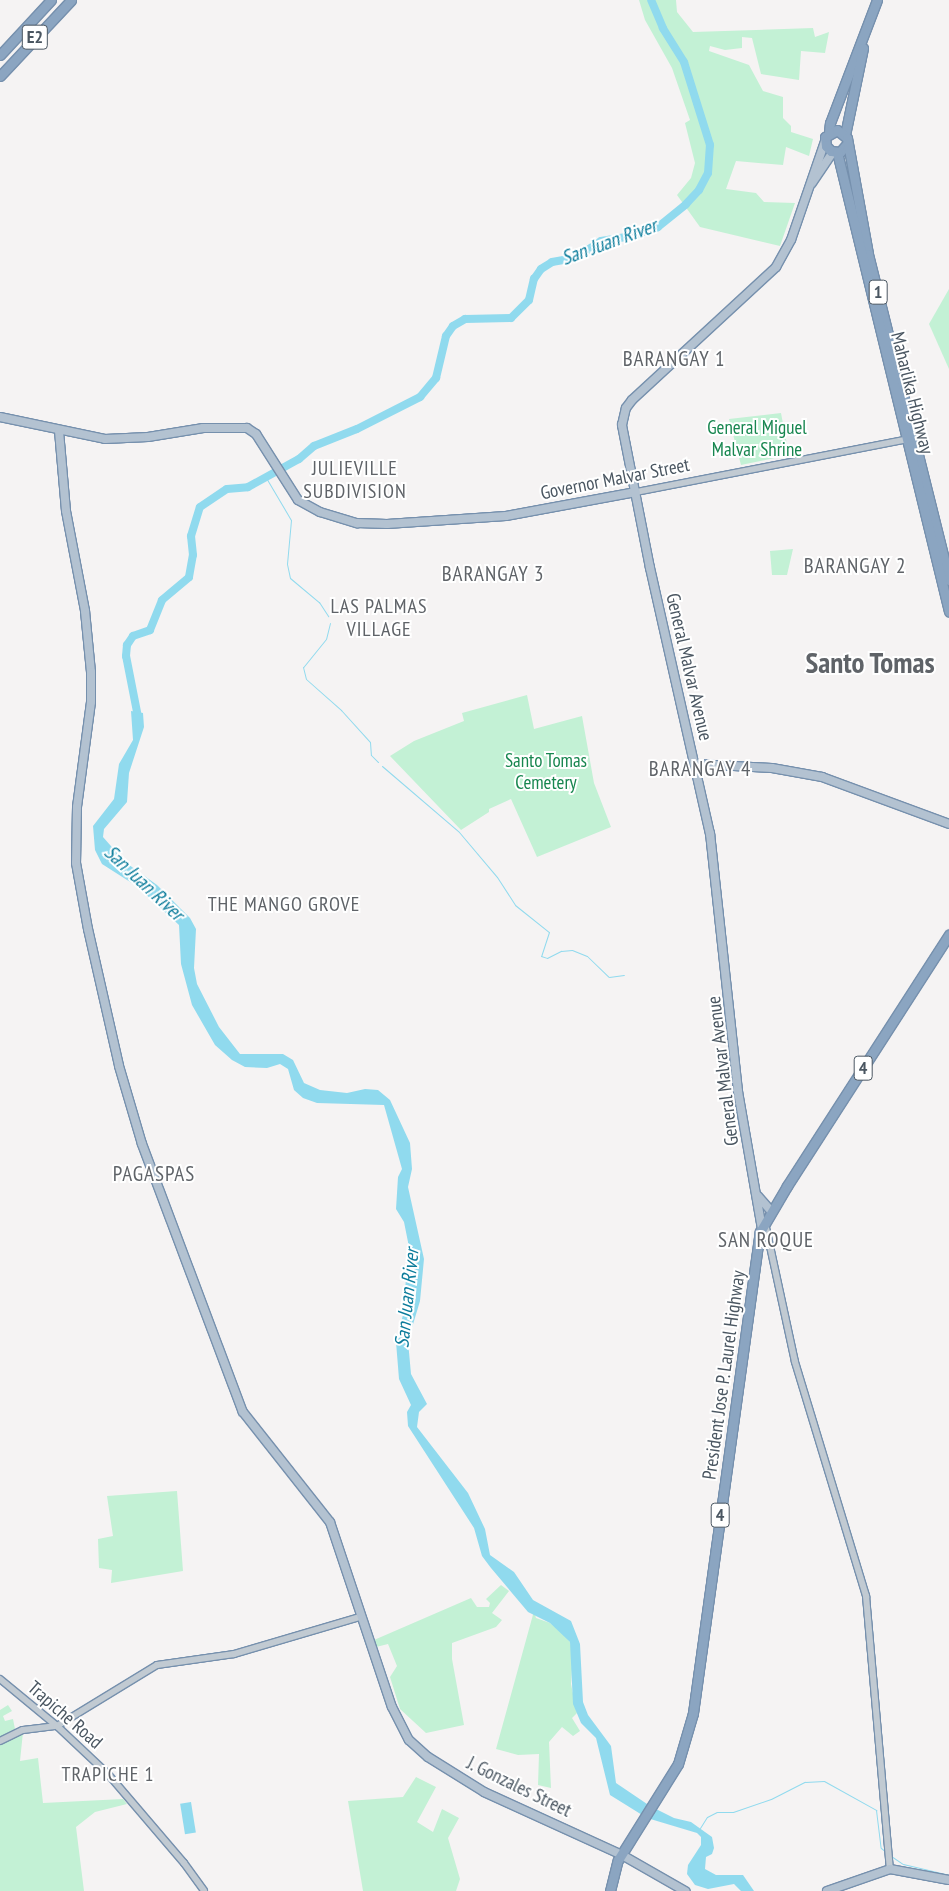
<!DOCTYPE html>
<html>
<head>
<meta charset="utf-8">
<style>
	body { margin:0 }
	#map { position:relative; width:949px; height:1891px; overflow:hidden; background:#f5f3f3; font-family:"PT Sans Narrow",sans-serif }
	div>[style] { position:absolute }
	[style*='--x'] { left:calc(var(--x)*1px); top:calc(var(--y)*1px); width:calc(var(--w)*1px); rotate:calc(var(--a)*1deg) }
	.green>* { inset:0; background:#c3f1d5 }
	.water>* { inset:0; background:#90daee; transform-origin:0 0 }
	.stream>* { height:1px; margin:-0.5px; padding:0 0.5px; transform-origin:0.5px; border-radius:0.5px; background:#90daee }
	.river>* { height:8px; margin:-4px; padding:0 4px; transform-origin:4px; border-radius:4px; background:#90daee }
	.roads { filter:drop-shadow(1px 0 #7690ad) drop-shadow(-1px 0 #7690ad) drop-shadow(0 1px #7690ad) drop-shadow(0 -1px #7690ad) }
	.minor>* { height:6px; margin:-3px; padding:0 3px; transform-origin:3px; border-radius:3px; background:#c1cad2 }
	.major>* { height:8px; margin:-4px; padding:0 4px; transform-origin:4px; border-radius:4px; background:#b3c2d1 }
	.highway>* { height:9px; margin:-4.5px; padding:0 4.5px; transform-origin:4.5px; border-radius:4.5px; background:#8ba5c1 }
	span { translate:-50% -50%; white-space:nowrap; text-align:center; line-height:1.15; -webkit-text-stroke:4px #fff; paint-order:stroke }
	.shield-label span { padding:1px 4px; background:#fff; border:1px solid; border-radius:4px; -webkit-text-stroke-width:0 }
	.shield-label { font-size:18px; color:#4a5661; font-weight:700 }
	.street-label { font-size:19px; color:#4a5661 }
	.park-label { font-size:19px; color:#17864f }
	.water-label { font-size:20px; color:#0c7c9b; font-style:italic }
	.neighbourhood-label { font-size:20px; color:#5f6368; letter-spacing:1px }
	.quarter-label { font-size:21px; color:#5f6368; letter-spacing:1px }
	.town-label { font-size:29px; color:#5f6368; font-weight:700 }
</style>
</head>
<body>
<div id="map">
	<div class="green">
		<i style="clip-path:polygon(639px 0,676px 0,677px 12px,693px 32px,813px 28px,815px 37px,829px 32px,825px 53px,801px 51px,799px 80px,761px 74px,752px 38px,742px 37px,742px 48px,725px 50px,710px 46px,709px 51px,749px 65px,763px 91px,783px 97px,783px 118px,791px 126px,791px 132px,813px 139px,809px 156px,786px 147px,783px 165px,736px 161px,726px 189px,756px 193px,764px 202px,795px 203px,780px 246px,700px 227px,677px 195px,691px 178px,695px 163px,685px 123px,690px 120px,672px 68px,645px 20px)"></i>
		<i style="clip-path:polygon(949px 289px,949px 369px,929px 324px)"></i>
		<i style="clip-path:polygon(781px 413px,789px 455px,741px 465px,729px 419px)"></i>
		<i style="clip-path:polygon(793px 549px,787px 575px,772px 575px,770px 551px)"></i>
		<i style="clip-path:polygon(527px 695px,534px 729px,582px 716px,594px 783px,611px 827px,537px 857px,511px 799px,489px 809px,489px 812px,461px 830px,390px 756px,414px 741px,464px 721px,462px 713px)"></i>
		<i style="clip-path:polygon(177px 1491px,183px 1571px,111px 1583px,112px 1570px,99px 1568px,98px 1539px,113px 1536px,107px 1496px)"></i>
		<i style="clip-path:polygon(501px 1585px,509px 1591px,492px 1613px,502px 1620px,496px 1627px,452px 1643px,452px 1659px,464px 1725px,426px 1733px,400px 1709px,390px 1677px,397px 1666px,388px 1644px,376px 1647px,374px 1640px,471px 1598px,477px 1607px,489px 1607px,490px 1603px,486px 1599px)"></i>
		<i style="clip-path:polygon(534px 1611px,536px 1618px,550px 1623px,562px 1633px,570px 1642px,573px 1652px,571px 1684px,577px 1713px,572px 1718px,580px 1731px,573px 1736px,562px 1727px,549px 1742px,551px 1788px,538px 1785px,539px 1754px,518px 1755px,496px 1749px)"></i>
		<i style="clip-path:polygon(8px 1705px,12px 1711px,3px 1716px,5px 1721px,13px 1719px,15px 1729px,0 1737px,0 1710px)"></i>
		<i style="clip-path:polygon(23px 1732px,20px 1761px,38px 1758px,43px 1803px,123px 1799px,127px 1804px,95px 1812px,76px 1827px,84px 1891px,0 1891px,0 1745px)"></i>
		<i style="clip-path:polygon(416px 1777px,436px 1787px,417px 1822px,433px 1832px,442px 1809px,459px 1818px,448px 1838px,460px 1879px,456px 1891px,363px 1891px,348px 1801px,403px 1797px)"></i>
	</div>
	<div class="water">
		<i style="clip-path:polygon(131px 711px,143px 713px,144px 727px,129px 773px,127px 802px,104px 829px,103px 837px,125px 862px,157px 885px,190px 918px,196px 929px,194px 968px,197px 984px,219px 1027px,240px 1054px,283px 1054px,293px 1060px,304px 1083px,320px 1090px,347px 1093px,365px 1089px,378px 1090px,390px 1100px,410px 1143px,412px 1169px,408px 1187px,424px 1259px,420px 1301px,408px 1341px,411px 1374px,427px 1404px,419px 1412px,417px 1427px,468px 1493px,485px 1529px,490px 1555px,514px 1572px,533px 1600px,571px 1621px,580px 1644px,583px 1702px,588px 1715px,611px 1746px,616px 1783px,650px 1806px,674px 1818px,691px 1822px,712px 1837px,714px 1848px,712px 1854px,706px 1857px,705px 1869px,716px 1875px,743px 1875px,754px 1891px,741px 1891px,734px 1884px,708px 1889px,695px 1885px,687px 1874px,688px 1865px,701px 1845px,701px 1837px,697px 1833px,647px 1818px,610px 1795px,596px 1738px,581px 1723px,573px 1704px,570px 1642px,550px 1623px,528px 1612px,491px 1568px,482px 1556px,474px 1528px,408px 1426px,407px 1412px,411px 1405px,399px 1379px,396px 1342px,404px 1311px,408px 1242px,404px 1222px,396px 1209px,398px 1177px,402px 1169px,384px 1105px,317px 1103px,303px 1098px,294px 1090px,288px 1069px,280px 1064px,267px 1068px,245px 1067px,232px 1060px,215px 1045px,192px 1005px,181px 964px,179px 925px,138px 887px,102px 864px,95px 850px,93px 826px,114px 799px,119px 764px,133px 740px)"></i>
		<i style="left:191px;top:1802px;width:31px;height:11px;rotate:81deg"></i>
	</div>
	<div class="stream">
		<i style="--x:265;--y:476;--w:51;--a:59.4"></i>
		<i style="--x:291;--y:520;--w:44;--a:95.2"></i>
		<i style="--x:287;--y:564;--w:14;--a:78"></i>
		<i style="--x:290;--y:578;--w:38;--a:40"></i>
		<i style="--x:319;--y:602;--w:17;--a:57"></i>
		<i style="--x:330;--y:623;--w:16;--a:104"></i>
		<i style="--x:326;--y:639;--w:36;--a:129"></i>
		<i style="--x:303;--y:667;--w:12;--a:76"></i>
		<i style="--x:306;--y:679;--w:47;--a:41.5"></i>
		<i style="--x:341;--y:710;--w:43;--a:47.8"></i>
		<i style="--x:370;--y:742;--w:13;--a:86"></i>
		<i style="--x:371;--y:755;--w:10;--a:45"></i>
		<i style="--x:382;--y:766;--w:101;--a:40.6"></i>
		<i style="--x:459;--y:832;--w:59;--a:49.8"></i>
		<i style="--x:497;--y:877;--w:33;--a:57"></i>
		<i style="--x:515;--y:905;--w:43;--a:38.5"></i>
		<i style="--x:549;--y:932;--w:25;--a:108"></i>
		<i style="--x:541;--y:956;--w:6;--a:18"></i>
		<i style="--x:547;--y:958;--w:16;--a:-27"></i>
		<i style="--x:561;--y:951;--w:11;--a:-5"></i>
		<i style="--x:572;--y:950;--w:16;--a:22"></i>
		<i style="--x:587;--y:956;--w:30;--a:44"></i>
		<i style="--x:609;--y:977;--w:15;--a:-8"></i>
		<i style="--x:700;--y:1828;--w:13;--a:-58"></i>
		<i style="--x:707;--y:1817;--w:11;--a:-27"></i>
		<i style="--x:717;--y:1812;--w:16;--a:0"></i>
		<i style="--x:733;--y:1812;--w:40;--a:-18.9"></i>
		<i style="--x:771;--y:1799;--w:38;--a:-27"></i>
		<i style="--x:805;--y:1782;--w:19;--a:-3"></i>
		<i style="--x:824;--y:1781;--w:60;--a:29.1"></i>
		<i style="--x:876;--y:1810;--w:38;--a:83"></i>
		<i style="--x:881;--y:1848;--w:6;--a:39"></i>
		<i style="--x:891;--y:1856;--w:14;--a:34"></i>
		<i style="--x:903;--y:1864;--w:47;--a:13.4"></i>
	</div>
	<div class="river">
		<i style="--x:139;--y:722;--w:67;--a:-101.1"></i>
		<i style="--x:126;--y:656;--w:11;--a:-85"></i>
		<i style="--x:127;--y:645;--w:11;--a:-56"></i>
		<i style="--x:133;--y:636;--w:18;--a:-19"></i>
		<i style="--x:150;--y:630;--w:32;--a:-68"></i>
		<i style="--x:162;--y:600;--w:35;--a:-40"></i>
		<i style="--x:189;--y:577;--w:22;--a:-80"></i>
		<i style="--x:193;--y:555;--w:19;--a:-96"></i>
		<i style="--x:191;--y:536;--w:30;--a:-73"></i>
		<i style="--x:200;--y:507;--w:32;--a:-34"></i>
		<i style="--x:227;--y:489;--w:21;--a:-5"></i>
		<i style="--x:248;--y:487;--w:58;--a:-28.8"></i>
		<i style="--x:299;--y:459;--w:20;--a:-41"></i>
		<i style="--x:314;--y:446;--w:46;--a:-21.6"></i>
		<i style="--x:357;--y:429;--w:71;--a:-26.9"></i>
		<i style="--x:420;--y:397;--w:25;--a:-50"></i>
		<i style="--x:436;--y:378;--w:43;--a:-76.6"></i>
		<i style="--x:446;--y:336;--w:12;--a:-55"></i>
		<i style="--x:453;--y:326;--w:14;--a:-30"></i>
		<i style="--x:465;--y:319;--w:46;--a:-1.2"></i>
		<i style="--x:511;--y:318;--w:25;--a:-45"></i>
		<i style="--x:529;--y:300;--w:22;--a:-77"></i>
		<i style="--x:534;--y:279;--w:12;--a:-55"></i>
		<i style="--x:541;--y:269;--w:13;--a:-32"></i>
		<i style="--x:552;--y:262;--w:23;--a:-10"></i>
		<i style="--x:575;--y:258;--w:31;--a:-33"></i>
		<i style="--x:601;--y:241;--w:30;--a:-9"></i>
		<i style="--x:631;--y:236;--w:28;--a:-18"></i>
		<i style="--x:658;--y:227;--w:36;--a:-39"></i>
		<i style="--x:686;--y:204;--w:19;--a:-47"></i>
		<i style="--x:699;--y:190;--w:19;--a:-62"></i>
		<i style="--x:708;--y:173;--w:28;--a:-86"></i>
		<i style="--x:710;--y:145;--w:87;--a:-107.4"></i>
		<i style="--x:684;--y:62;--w:40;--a:-122"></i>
		<i style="--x:663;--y:28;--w:30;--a:-113"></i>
	</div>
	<div class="roads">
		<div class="minor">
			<i style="--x:636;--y:492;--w:278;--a:-11"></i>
			<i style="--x:765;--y:1223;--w:142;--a:77.8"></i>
			<i style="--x:795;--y:1362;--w:245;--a:73.1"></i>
			<i style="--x:866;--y:1596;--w:274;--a:85"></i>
			<i style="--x:0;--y:1679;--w:74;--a:39.5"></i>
			<i style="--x:57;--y:1726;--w:70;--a:43.3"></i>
			<i style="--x:108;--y:1774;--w:117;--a:49.5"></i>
			<i style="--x:184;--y:1863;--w:34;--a:54"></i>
			<i style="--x:0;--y:1741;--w:25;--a:-26"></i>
			<i style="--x:23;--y:1730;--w:34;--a:-7"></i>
			<i style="--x:57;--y:1726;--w:117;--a:-31.4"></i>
			<i style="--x:157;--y:1665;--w:78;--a:-8.1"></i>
			<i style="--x:234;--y:1654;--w:131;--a:-16.4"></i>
		</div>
		<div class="major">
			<i style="--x:812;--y:183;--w:37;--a:-56"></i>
			<i style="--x:0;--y:417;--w:107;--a:11.8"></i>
			<i style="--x:105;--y:439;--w:43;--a:-2.7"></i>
			<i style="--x:148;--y:437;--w:56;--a:-9.3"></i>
			<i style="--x:203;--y:428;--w:44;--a:0"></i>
			<i style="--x:247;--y:428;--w:11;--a:34"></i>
			<i style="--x:256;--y:434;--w:78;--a:57.5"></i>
			<i style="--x:298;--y:500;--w:25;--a:29"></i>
			<i style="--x:320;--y:512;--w:39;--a:17"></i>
			<i style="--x:357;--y:523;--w:30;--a:2"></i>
			<i style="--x:387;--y:524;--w:119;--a:-3.8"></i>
			<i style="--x:506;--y:516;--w:132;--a:-10.5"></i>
			<i style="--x:59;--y:431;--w:80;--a:85"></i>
			<i style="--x:66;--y:511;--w:102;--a:79.2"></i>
			<i style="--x:85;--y:611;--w:61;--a:84.4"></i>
			<i style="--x:91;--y:672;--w:30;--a:90"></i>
			<i style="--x:91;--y:702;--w:106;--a:97.6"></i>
			<i style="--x:77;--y:807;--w:56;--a:91"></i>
			<i style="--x:76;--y:863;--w:67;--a:79.7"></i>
			<i style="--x:88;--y:929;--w:140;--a:77.2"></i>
			<i style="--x:119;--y:1066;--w:81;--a:73.6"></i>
			<i style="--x:142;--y:1144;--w:286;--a:69.4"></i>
			<i style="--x:243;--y:1412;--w:140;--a:51.7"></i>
			<i style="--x:330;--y:1522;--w:195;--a:71.5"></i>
			<i style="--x:392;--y:1707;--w:37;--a:63"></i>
			<i style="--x:409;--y:1740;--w:25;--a:42"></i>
			<i style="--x:428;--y:1757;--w:66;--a:32"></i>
			<i style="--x:484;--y:1792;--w:152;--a:24.5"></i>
			<i style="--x:622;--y:1855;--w:73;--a:29.7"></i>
			<i style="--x:695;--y:764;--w:77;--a:3"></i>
			<i style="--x:772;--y:768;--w:51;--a:10.2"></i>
			<i style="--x:822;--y:777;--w:135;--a:20.3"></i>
			<i style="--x:758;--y:1196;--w:20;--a:49"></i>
			<i style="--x:762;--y:1229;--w:140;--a:-99.9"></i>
			<i style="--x:738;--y:1091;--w:259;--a:-96.2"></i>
			<i style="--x:710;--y:834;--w:273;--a:-102.7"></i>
			<i style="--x:650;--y:568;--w:146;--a:-101.1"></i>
			<i style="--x:622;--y:425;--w:17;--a:-77"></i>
			<i style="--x:626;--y:408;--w:10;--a:-53"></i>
			<i style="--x:632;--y:400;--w:196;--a:-42.7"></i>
			<i style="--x:776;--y:267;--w:31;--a:-61"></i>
			<i style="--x:791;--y:240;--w:105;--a:-71"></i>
			<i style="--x:827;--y:1891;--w:67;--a:-19.2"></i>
			<i style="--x:890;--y:1869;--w:60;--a:10.6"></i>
		</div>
		<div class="highway">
			<i style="--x:0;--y:55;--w:75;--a:-47.2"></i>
			<i style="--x:0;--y:76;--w:104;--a:-46.9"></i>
			<i style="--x:829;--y:132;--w:9;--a:-84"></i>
			<i style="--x:830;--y:123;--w:132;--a:-69.1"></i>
			<i style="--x:845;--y:135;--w:89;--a:-78.3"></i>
			<i style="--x:846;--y:145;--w:9;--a:131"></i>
			<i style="--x:840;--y:152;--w:9;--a:-174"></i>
			<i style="--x:831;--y:151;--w:7;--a:-135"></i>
			<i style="--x:826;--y:146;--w:9;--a:-96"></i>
			<i style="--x:825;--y:137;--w:14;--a:-30"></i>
			<i style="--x:837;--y:130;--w:13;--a:39"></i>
			<i style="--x:847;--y:138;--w:118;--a:79.7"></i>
			<i style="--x:868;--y:254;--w:336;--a:76"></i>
			<i style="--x:837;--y:152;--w:473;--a:76.3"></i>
			<i style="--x:610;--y:1891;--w:32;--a:-76"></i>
			<i style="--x:618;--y:1860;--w:113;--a:-58"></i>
			<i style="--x:678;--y:1764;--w:53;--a:-73.6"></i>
			<i style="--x:693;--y:1713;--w:486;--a:-82.1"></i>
			<i style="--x:760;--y:1232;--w:53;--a:-59.6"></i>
			<i style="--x:787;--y:1186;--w:299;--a:-57.2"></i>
		</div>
	</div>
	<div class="shield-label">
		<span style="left:35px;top:37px">E2</span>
		<span style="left:878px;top:292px">1</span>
		<span style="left:863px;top:1068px">4</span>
		<span style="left:720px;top:1515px">4</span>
	</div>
	<div class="street-label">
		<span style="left:912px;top:393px;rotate:76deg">Maharlika Highway</span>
		<span style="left:615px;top:479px;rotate:-11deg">Governor Malvar Street</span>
		<span style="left:689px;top:667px;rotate:77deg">General Malvar Avenue</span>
		<span style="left:723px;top:1071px;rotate:-97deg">General Malvar Avenue</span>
		<span style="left:724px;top:1375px;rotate:-82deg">President Jose P. Laurel Highway</span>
		<span style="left:65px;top:1715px;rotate:41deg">Trapiche Road</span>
		<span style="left:519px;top:1787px;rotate:26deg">J. Gonzales Street</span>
	</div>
	<div class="park-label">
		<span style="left:757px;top:439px">General Miguel<br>Malvar Shrine</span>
		<span style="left:546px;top:772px">Santo Tomas<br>Cemetery</span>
	</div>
	<div class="water-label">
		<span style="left:609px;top:242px;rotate:-20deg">San Juan River</span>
		<span style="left:144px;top:883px;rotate:43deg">San Juan River</span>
		<span style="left:407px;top:1298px;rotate:-84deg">San Juan River</span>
	</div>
	<div class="neighbourhood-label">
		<span style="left:355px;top:480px">JULIEVILLE<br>SUBDIVISION</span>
		<span style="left:379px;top:618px">LAS PALMAS<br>VILLAGE</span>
		<span style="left:284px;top:904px">THE MANGO GROVE</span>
		<span style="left:108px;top:1774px">TRAPICHE 1</span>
	</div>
	<div class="quarter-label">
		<span style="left:674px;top:359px">BARANGAY 1</span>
		<span style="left:855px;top:566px">BARANGAY 2</span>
		<span style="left:493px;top:574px">BARANGAY 3</span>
		<span style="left:700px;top:769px">BARANGAY 4</span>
		<span style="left:154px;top:1174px">PAGASPAS</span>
		<span style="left:766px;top:1240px">SAN ROQUE</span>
	</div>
	<div class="town-label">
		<span style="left:870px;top:663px">Santo Tomas</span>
	</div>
</div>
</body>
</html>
